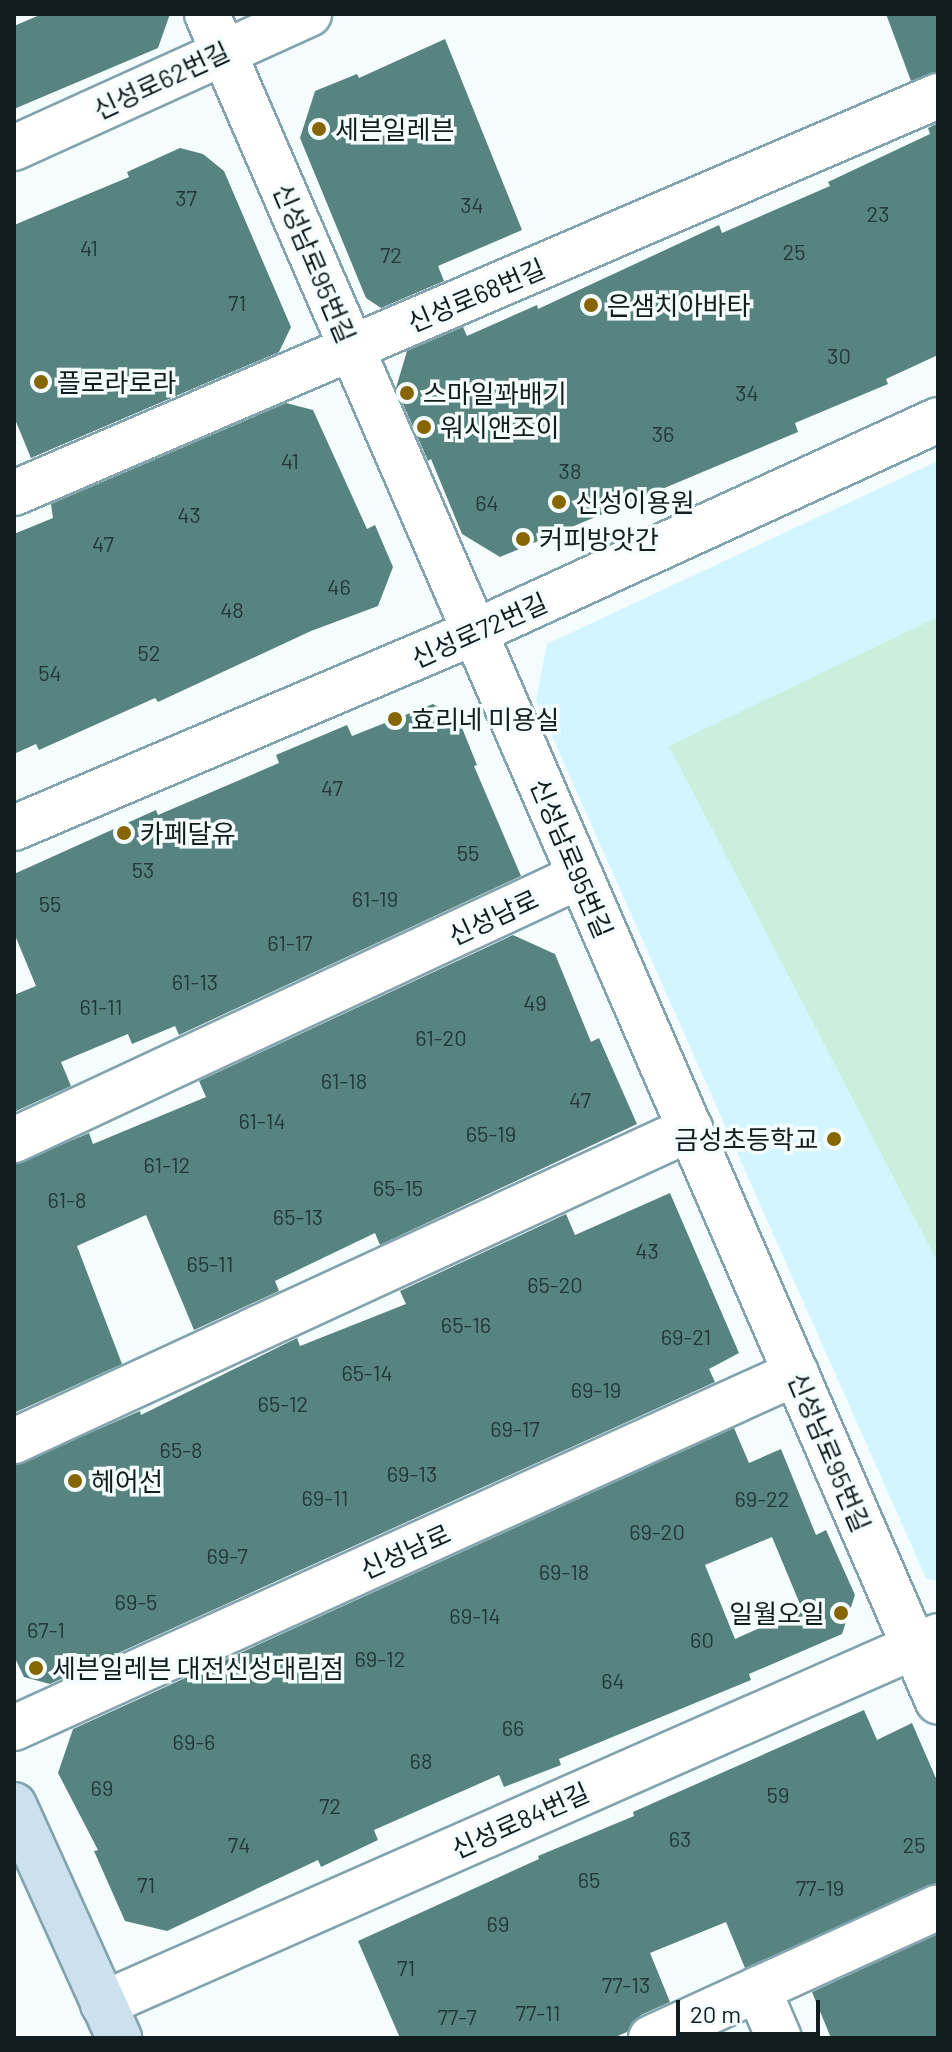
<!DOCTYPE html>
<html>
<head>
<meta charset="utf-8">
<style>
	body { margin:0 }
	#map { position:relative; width:952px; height:2052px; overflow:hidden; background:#f5fcfe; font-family:Barlow,"Noto Sans KR",sans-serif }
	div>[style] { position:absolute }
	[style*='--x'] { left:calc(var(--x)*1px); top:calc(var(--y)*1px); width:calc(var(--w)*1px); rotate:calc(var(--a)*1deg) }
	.built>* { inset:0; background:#d2f5ff }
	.green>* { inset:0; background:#cbefdd }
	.building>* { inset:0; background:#578480 }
	.roads { filter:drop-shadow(2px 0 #82a3ac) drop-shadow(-2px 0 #82a3ac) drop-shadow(0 2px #82a3ac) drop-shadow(0 -2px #82a3ac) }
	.street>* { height:44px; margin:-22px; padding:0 22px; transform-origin:22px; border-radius:22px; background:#fff }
	.secondary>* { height:44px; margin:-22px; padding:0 22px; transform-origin:22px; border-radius:22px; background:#cce0ed }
	.dots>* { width:22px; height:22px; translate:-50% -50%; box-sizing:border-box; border:4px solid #f5fcfe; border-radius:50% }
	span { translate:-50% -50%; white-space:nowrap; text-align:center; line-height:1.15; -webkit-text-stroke:7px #f5fcfe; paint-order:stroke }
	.number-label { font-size:22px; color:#223839 }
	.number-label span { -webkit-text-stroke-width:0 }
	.street-label { font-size:26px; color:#111e21 }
	.poi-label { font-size:26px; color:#111e21 }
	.left { translate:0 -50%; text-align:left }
	.right { translate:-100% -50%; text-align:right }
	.frame { position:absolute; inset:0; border:16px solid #111e21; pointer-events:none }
	.scale { position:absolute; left:676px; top:2000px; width:144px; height:36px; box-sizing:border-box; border:4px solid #111e21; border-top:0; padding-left:10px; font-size:24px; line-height:28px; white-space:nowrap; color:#111e21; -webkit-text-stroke:6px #f5fcfe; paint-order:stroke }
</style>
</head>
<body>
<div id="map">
	<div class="built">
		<i style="clip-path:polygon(938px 461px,938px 1581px,926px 1578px,536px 700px,547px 644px)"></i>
	</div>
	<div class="green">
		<i style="clip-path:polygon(938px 617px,938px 1263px,669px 746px)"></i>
	</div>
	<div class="building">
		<i style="clip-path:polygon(42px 14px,170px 14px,158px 48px,14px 109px,14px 26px)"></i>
		<i style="clip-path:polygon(886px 14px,938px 14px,938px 72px,911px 81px)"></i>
		<i style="clip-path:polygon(445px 39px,522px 230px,438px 266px,444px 281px,381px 308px,366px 298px,300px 138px,315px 91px,357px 74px,359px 78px)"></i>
		<i style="clip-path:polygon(938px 123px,938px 355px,886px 379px,888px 384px,795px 423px,798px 432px,500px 557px,462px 534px,431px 459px,428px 461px,396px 388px,407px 351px,463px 327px,467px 336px,537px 305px,538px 309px,719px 225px,722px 233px,830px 186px,828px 182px,930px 134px,928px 128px)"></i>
		<i style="clip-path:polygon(180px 148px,203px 154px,224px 171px,291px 327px,279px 352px,31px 458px,14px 417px,14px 225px,129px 177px,127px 172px)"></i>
		<i style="clip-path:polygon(286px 403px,313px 410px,367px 529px,375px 525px,393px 567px,378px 606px,311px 631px,158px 702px,155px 698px,39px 750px,36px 744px,14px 754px,14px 534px,53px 518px,51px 504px)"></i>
		<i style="clip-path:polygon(433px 704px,458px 718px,477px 765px,474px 766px,521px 876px,179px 1035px,175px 1026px,132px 1044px,128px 1034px,61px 1062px,71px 1086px,14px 1112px,14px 995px,36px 986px,14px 933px,14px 874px,156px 810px,158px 815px,279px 763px,276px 755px,347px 725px,352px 736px)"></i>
		<i style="clip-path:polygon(513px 935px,555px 954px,591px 1042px,599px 1038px,637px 1124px,380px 1245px,375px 1233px,275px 1281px,279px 1291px,194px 1330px,146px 1215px,77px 1246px,122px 1364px,14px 1413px,14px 1165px,89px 1133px,93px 1144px,206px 1097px,199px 1081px)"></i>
		<i style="clip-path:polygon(670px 1193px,739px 1353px,709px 1369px,715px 1382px,50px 1684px,24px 1677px,14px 1656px,14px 1466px,140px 1411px,141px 1415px,297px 1338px,300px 1346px,406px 1304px,400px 1291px,566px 1214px,575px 1235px)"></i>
		<i style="clip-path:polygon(evenodd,734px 1428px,749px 1463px,781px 1449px,816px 1535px,826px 1530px,855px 1595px,842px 1634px,749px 1674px,751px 1680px,559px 1759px,561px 1765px,504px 1787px,499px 1775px,374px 1830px,378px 1840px,321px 1867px,318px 1860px,167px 1931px,125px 1921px,94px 1851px,98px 1850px,58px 1773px,73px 1729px,734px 1428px,772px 1537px,802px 1609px,735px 1639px,705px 1565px,772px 1537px)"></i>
		<i style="clip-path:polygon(864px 1710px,877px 1740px,912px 1723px,938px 1783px,938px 1882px,745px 1968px,726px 1922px,650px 1953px,670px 2002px,641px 2015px,627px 2032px,613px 2038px,400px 2038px,358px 1941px,539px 1859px,538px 1856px,634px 1816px,633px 1812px)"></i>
		<i style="clip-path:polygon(938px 1934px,938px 2038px,831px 2038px,812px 1992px)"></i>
	</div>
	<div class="roads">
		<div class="street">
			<i style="--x:207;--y:14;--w:1839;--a:66.58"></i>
			<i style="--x:14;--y:148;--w:324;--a:-24.4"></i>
			<i style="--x:14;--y:493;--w:1006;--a:-23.25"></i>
			<i style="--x:14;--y:828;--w:501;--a:-23.03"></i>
			<i style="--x:475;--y:632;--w:509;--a:-24.6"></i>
			<i style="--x:14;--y:1140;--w:625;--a:-25.01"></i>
			<i style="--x:14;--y:1441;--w:745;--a:-24.78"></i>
			<i style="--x:14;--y:1728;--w:859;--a:-24.42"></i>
			<i style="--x:758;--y:1989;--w:53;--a:66.8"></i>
			<i style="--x:103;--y:2004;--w:912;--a:-23.78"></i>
			<i style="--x:651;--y:2038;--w:315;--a:-24.5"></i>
		</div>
		<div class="secondary">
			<i style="--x:14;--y:1805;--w:256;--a:65.7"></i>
		</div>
	</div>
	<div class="dots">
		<i style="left:319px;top:129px;background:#876601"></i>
		<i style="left:591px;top:305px;background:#876601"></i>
		<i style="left:41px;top:382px;background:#876601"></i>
		<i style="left:407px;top:393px;background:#876601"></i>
		<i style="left:424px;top:427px;background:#876601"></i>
		<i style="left:559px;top:502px;background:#876601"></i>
		<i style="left:523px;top:539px;background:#876601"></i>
		<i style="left:395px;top:719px;background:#876601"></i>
		<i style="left:124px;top:833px;background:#876601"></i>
		<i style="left:834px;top:1139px;background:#876601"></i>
		<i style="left:75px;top:1481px;background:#876601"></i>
		<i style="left:841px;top:1613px;background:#876601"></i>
		<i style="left:36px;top:1668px;background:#876601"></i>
	</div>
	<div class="number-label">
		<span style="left:186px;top:198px">37</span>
		<span style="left:472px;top:205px">34</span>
		<span style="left:878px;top:214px">23</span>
		<span style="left:89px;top:248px">41</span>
		<span style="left:794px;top:252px">25</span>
		<span style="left:391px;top:255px">72</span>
		<span style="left:237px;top:303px">71</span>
		<span style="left:839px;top:356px">30</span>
		<span style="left:747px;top:393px">34</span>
		<span style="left:663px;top:434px">36</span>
		<span style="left:290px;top:461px">41</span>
		<span style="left:570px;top:471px">38</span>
		<span style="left:487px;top:503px">64</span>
		<span style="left:189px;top:515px">43</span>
		<span style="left:103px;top:544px">47</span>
		<span style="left:339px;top:587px">46</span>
		<span style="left:232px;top:610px">48</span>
		<span style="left:149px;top:653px">52</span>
		<span style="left:50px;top:673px">54</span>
		<span style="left:332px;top:788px">47</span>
		<span style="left:468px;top:853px">55</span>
		<span style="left:143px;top:870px">53</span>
		<span style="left:375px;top:899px">61-19</span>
		<span style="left:50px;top:904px">55</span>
		<span style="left:290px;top:943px">61-17</span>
		<span style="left:195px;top:982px">61-13</span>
		<span style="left:535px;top:1003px">49</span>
		<span style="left:101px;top:1007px">61-11</span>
		<span style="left:441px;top:1038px">61-20</span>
		<span style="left:344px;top:1081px">61-18</span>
		<span style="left:580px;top:1100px">47</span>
		<span style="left:262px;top:1121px">61-14</span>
		<span style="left:491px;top:1134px">65-19</span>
		<span style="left:167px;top:1165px">61-12</span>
		<span style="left:398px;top:1188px">65-15</span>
		<span style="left:67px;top:1200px">61-8</span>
		<span style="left:298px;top:1217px">65-13</span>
		<span style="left:647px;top:1251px">43</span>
		<span style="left:210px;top:1264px">65-11</span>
		<span style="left:555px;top:1285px">65-20</span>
		<span style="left:466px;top:1325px">65-16</span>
		<span style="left:686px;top:1337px">69-21</span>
		<span style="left:367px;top:1373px">65-14</span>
		<span style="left:596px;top:1390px">69-19</span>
		<span style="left:283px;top:1404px">65-12</span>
		<span style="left:515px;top:1429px">69-17</span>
		<span style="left:181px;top:1450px">65-8</span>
		<span style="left:412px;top:1474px">69-13</span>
		<span style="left:325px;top:1498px">69-11</span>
		<span style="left:762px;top:1499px">69-22</span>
		<span style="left:657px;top:1532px">69-20</span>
		<span style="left:227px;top:1556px">69-7</span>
		<span style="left:564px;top:1572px">69-18</span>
		<span style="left:136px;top:1602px">69-5</span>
		<span style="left:475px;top:1616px">69-14</span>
		<span style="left:46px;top:1630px">67-1</span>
		<span style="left:702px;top:1640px">60</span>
		<span style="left:380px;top:1659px">69-12</span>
		<span style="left:613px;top:1681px">64</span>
		<span style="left:513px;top:1728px">66</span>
		<span style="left:194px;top:1742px">69-6</span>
		<span style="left:421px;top:1761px">68</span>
		<span style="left:102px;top:1788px">69</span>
		<span style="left:778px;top:1795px">59</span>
		<span style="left:330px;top:1806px">72</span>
		<span style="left:680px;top:1839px">63</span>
		<span style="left:239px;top:1845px">74</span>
		<span style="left:914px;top:1845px">25</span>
		<span style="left:589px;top:1880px">65</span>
		<span style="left:146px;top:1885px">71</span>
		<span style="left:820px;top:1888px">77-19</span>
		<span style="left:498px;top:1924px">69</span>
		<span style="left:406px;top:1968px">71</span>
		<span style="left:626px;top:1985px">77-13</span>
		<span style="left:538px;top:2013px">77-11</span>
		<span style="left:457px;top:2017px">77-7</span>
	</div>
	<div class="street-label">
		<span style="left:161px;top:80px;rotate:-25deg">신성로62번길</span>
		<span style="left:315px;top:263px;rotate:67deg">신성남로95번길</span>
		<span style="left:476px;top:295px;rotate:-23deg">신성로68번길</span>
		<span style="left:479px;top:630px;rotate:-24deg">신성로72번길</span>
		<span style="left:572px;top:858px;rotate:67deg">신성남로95번길</span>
		<span style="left:493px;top:917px;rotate:-25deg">신성남로</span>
		<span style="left:830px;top:1452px;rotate:67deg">신성남로95번길</span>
		<span style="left:405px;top:1551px;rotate:-24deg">신성남로</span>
		<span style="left:520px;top:1820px;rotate:-24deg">신성로84번길</span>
	</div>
	<div class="poi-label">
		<span class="left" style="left:335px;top:129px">세븐일레븐</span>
		<span class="left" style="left:607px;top:305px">은샘치아바타</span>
		<span class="left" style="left:57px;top:382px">플로라로라</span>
		<span class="left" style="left:423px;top:393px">스마일꽈배기</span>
		<span class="left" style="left:440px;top:427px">워시앤조이</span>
		<span class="left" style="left:575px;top:502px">신성이용원</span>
		<span class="left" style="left:539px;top:539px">커피방앗간</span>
		<span class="left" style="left:411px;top:719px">효리네 미용실</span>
		<span class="left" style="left:140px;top:833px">카페달유</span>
		<span class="right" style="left:818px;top:1139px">금성초등학교</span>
		<span class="left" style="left:91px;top:1481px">헤어선</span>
		<span class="right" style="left:825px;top:1613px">일월오일</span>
		<span class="left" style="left:52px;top:1668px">세븐일레븐 대전신성대림점</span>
	</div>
	<div class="frame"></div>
	<div class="scale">20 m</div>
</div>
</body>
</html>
